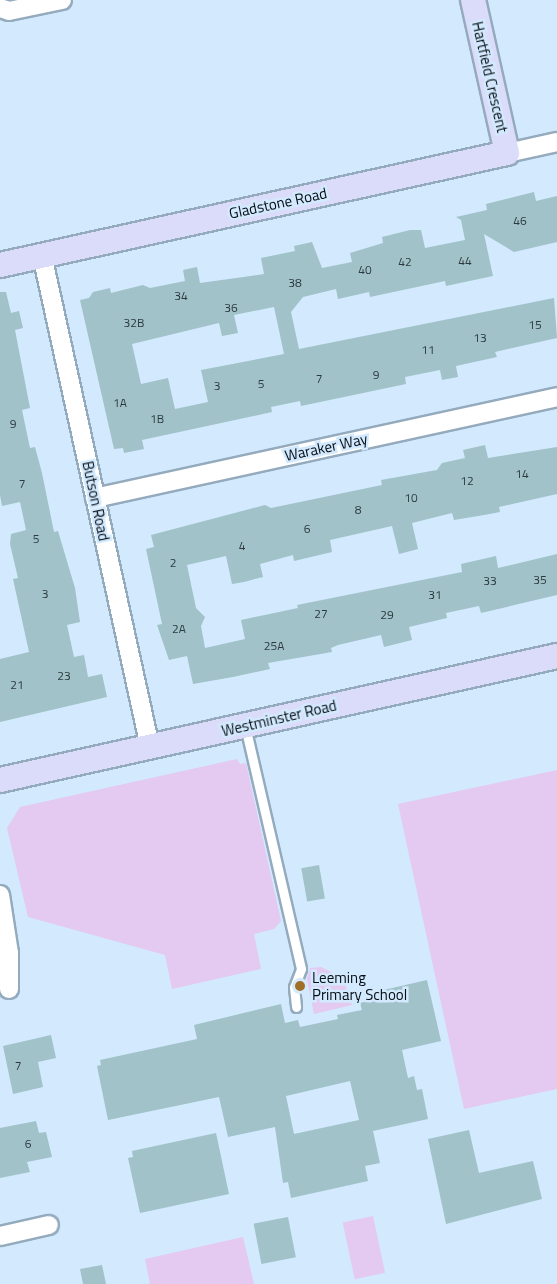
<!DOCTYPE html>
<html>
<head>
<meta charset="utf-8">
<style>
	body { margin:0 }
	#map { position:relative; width:557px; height:1284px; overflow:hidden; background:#d2e9fe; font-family:"Titillium Web",sans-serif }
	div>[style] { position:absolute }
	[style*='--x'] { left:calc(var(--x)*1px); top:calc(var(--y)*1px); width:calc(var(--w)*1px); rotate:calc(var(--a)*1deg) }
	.green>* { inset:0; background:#e4c9f1; transform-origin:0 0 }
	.building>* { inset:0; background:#a0c2c8; transform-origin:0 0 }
	.roads { filter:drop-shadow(2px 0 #94aabd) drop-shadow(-2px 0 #94aabd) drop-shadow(0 2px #94aabd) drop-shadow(0 -2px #94aabd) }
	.lane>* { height:9px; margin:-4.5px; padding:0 4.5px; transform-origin:4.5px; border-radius:4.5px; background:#fff }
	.street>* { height:18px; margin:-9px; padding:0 9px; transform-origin:9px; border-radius:9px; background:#fff }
	.secondary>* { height:24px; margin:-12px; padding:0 12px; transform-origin:12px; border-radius:12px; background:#dbdcfa }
	.dots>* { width:16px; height:16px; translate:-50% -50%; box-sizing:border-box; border:3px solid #d2e9fe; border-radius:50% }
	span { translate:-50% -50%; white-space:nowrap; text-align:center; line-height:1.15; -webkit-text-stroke:5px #d2e9fe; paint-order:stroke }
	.number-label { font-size:12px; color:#2c3a40 }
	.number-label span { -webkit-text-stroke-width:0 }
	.street-label { font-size:15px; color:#060d13 }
	.poi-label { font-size:15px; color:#060d13 }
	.left { translate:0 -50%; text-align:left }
</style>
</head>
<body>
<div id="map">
	<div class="green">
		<i style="clip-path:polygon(237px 759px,240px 764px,246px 763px,281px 921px,274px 929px,254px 934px,261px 969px,172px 989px,165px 955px,28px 917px,7px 828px,20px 807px)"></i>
		<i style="clip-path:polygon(557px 770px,557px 1089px,464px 1109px,398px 804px)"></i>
		<i style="clip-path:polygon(321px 967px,343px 978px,352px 1005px,314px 1014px,307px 979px,310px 968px)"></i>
		<i style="left:373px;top:1216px;width:58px;height:31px;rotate:78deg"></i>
		<i style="clip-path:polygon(243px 1237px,254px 1284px,150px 1284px,145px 1259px)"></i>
	</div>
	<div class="building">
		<i style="clip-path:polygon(evenodd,534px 192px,536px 201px,557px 196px,557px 242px,514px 252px,484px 234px,493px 276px,446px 286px,445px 281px,370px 297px,369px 292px,338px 299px,336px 289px,303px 297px,291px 312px,299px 349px,554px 298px,557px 338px,495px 352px,497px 357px,456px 366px,458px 377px,442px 380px,440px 370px,405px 377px,406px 384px,301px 406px,300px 401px,271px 407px,272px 412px,142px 440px,144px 449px,124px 453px,123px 448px,114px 449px,80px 300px,89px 298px,93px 292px,110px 288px,111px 293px,143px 285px,150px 288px,185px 281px,183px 270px,197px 267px,200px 283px,264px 274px,261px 258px,295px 251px,294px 246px,312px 242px,322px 268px,352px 262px,350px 253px,383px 243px,382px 237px,410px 230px,421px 230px,425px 248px,465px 240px,461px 220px,456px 217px,487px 210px,486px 204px,534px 192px,274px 307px,284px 354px,201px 370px,208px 402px,175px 409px,168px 378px,141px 384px,132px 344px,219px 323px,222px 336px,238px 333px,234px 315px,274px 307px)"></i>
		<i style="clip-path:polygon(0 292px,6px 292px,11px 313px,19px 311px,23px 328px,15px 330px,30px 408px,22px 410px,30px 448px,35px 447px,42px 473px,54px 532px,58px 531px,75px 588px,80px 622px,67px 625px,74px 657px,84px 655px,88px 677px,102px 674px,107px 697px,0 722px,0 659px,29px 652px,13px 579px,18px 578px,10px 544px,11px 534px,26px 530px,20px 502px,2px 506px,0 495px)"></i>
		<i style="clip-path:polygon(485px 445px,488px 458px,557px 447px,557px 494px,499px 507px,500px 512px,484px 515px,454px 520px,452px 513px,412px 523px,418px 549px,399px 554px,392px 526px,330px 540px,332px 552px,294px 561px,293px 555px,260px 564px,263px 577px,244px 582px,232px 584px,226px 556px,187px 565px,196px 608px,205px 617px,201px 626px,205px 648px,245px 639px,241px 620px,298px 608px,297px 605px,462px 572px,461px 564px,496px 556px,498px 568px,557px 554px,557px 595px,481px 613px,479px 606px,446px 613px,447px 618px,409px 627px,412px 640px,384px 647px,381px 635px,338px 645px,331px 648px,332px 652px,268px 663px,270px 669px,233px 677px,193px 684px,187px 656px,169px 660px,157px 625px,162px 624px,146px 549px,154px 547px,151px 535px,265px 505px,271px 508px,382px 485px,381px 480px,437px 470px,442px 463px,465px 458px,463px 450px)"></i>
		<i style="left:319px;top:865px;width:34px;height:18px;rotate:80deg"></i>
		<i style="clip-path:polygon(evenodd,427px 980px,441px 1041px,402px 1050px,408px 1078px,414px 1076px,417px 1090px,422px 1089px,428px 1119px,373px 1131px,380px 1163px,365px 1166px,368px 1181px,291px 1198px,288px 1182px,283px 1183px,275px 1127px,228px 1137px,219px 1097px,108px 1120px,97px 1066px,101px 1065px,100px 1060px,197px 1039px,194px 1025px,281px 1004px,285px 1023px,298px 1020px,300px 1027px,338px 1019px,337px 1015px,362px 1010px,360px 1003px,368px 1001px,366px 994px,427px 980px,350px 1081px,359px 1120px,294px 1134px,286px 1096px,350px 1081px)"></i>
		<i style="clip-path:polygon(51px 1035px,56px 1058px,38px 1062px,43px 1087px,13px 1094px,3px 1046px)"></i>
		<i style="clip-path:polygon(36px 1121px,39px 1133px,46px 1132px,52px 1157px,27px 1162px,30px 1172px,0 1178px,0 1128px)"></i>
		<i style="clip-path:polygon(469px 1130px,479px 1173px,533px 1161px,542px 1199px,446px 1224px,428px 1139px)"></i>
		<i style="clip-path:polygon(216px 1133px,229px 1194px,140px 1213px,128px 1158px,133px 1157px,132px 1151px)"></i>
		<i style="left:288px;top:1217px;width:41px;height:35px;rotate:79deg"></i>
		<i style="clip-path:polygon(102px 1265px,106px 1284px,83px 1284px,80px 1269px)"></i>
	</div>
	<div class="roads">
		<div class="lane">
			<i style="--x:245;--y:726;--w:249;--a:77"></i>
			<i style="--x:301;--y:969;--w:19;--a:111"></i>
			<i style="--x:294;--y:987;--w:20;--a:84"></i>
		</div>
		<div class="street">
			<i style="--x:0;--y:8;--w:9;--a:18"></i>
			<i style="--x:9;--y:11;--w:54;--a:-11.7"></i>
			<i style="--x:507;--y:153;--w:51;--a:-12.4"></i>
			<i style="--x:42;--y:255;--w:504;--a:77.62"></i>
			<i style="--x:95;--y:498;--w:473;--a:-12.3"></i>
			<i style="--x:0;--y:895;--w:59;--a:81.2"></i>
			<i style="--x:9;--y:953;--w:36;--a:90"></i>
			<i style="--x:0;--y:1236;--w:50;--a:-12.7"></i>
		</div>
		<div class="secondary">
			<i style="--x:0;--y:265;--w:519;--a:-12.46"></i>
			<i style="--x:507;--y:153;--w:157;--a:-102.5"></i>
			<i style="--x:0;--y:780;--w:571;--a:-12.55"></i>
		</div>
	</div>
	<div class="dots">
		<i style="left:300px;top:986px;background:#a16e25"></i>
	</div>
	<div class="number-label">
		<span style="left:520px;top:221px">46</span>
		<span style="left:465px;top:261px">44</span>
		<span style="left:405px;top:262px">42</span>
		<span style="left:365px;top:270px">40</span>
		<span style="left:295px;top:283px">38</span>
		<span style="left:181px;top:296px">34</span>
		<span style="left:231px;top:308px">36</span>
		<span style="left:134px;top:323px">32B</span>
		<span style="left:535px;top:325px">15</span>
		<span style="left:480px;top:338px">13</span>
		<span style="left:428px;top:350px">11</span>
		<span style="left:376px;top:375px">9</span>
		<span style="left:319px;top:379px">7</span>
		<span style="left:261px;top:384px">5</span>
		<span style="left:217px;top:386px">3</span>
		<span style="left:120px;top:403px">1A</span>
		<span style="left:157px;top:419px">1B</span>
		<span style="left:13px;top:424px">9</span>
		<span style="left:522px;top:474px">14</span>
		<span style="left:467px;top:481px">12</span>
		<span style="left:22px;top:484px">7</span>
		<span style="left:411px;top:498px">10</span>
		<span style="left:358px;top:510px">8</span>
		<span style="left:307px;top:529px">6</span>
		<span style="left:36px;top:539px">5</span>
		<span style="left:242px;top:546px">4</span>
		<span style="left:173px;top:563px">2</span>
		<span style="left:540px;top:580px">35</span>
		<span style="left:490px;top:581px">33</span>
		<span style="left:45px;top:594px">3</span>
		<span style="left:435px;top:595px">31</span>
		<span style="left:321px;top:614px">27</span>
		<span style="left:387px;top:615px">29</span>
		<span style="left:179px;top:629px">2A</span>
		<span style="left:274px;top:646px">25A</span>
		<span style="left:64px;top:676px">23</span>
		<span style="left:17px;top:685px">21</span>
		<span style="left:18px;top:1066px">7</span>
		<span style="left:28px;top:1144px">6</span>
	</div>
	<div class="street-label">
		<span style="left:490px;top:77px;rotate:77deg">Hartfield Crescent</span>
		<span style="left:278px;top:203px;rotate:-12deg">Gladstone Road</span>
		<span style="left:326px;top:447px;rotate:-12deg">Waraker Way</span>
		<span style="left:96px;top:501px;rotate:78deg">Butson Road</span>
		<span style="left:279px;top:718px;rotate:-13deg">Westminster Road</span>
	</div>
	<div class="poi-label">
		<span class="left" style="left:312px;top:986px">Leeming<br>Primary School</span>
	</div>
</div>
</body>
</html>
